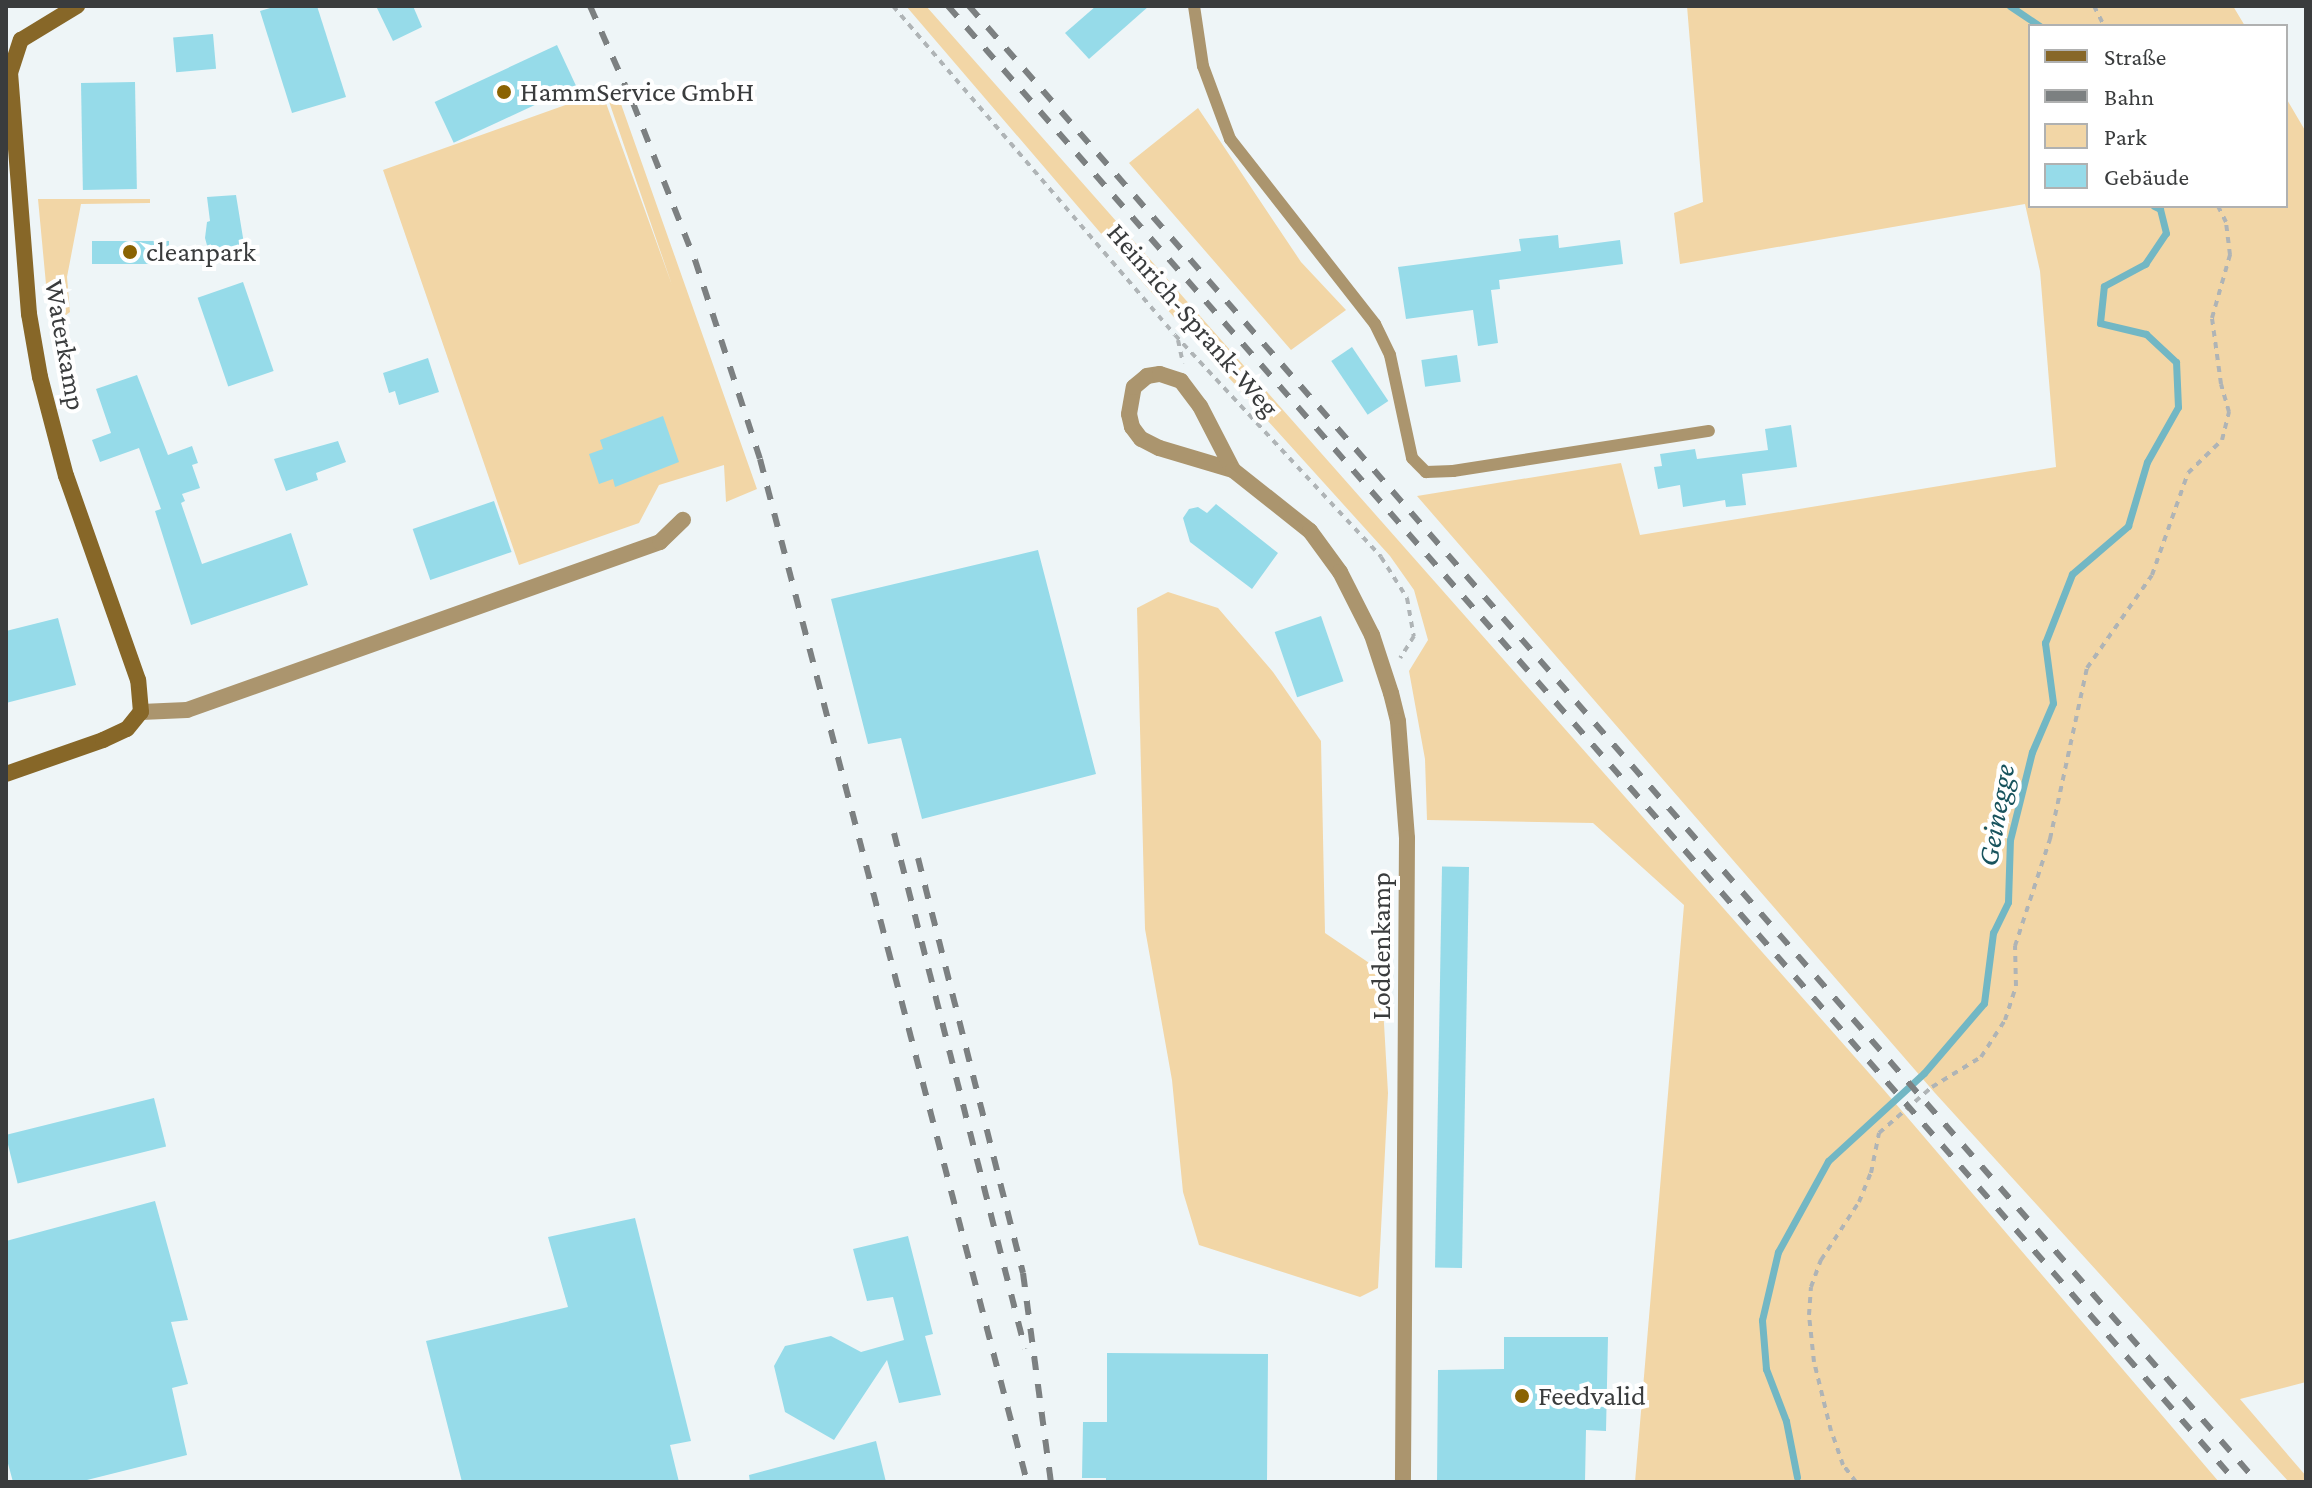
<!DOCTYPE html>
<html>
<head>
<meta charset="utf-8">
<style>
	body { margin:0 }
	#map { position:relative; width:2312px; height:1488px; overflow:hidden; background:#eef5f7; font-family:"Crimson Pro",serif }
	div>[style] { position:absolute }
	[style*='--x'] { left:calc(var(--x)*1px); top:calc(var(--y)*1px); width:calc(var(--w)*1px); rotate:calc(var(--a)*1deg) }
	.green>* { inset:0; background:#f2d6a6 }
	.stream>* { height:7px; margin:-3.5px; padding:0 3.5px; transform-origin:3.5px; border-radius:3.5px; background:#72b7c4 }
	.building>* { inset:0; background:#96dbe9; transform-origin:0 0 }
	.path>* { height:4px; margin-top:-2px; transform-origin:0; background:repeating-linear-gradient(90deg,#afb4b6 0 6px,transparent 0 12px) }
	.lane>* { height:12px; margin:-6px; padding:0 6px; transform-origin:6px; border-radius:6px; background:#ab956e }
	.street>* { height:16px; margin:-8px; padding:0 8px; transform-origin:8px; border-radius:8px; background:#ab956e }
	.secondary>* { height:16px; margin:-8px; padding:0 8px; transform-origin:8px; border-radius:8px; background:#876728 }
	.rail>* { height:6px; margin-top:-3px; transform-origin:0; background:repeating-linear-gradient(90deg,#7c8081 0 14px,transparent 0 28px) }
	.dots>* { width:22px; height:22px; translate:-50% -50%; box-sizing:border-box; border:4px solid #fff; border-radius:50% }
	span { translate:-50% -50%; white-space:nowrap; text-align:center; line-height:1.15; -webkit-text-stroke:8px #fff; paint-order:stroke }
	.poi-label { font-size:28px; color:#3a3c3d }
	.left { translate:0 -50%; text-align:left }
	.street-label { font-size:28px; color:#3a3c3d }
	.water-label { font-size:30px; color:#18535d; font-style:italic }
	.frame { position:absolute; inset:0; border:8px solid #3a3c3d; pointer-events:none }
	.legend { position:absolute; left:2028px; top:24px; width:260px; height:184px; box-sizing:border-box; background:#fff; border:2px solid #b0b1b1; margin:0; padding:10px 14px; list-style:none; font-size:24px; color:#3a3c3d }
	.legend li { display:flex; align-items:center; gap:16px; height:40px }
	.legend b { width:40px; border:2px solid #b0b1b1 }
</style>
</head>
<body>
<div id="map">
	<div class="green">
		<i style="clip-path:polygon(906px 6px,926px 6px,1884px 1090px,2219px 1482px,1635px 1482px,1684px 905px,1593px 823px,1427px 820px,1425px 759px,1409px 671px,1428px 640px,1414px 590px,1390px 556px,1146px 286px)"></i>
		<i style="clip-path:polygon(1687px 6px,2233px 6px,2245px 26px,2030px 26px,2030px 206px,2286px 206px,2286px 98px,2306px 132px,2306px 1382px,2240px 1399px,2306px 1476px,2306px 1482px,2289px 1482px,1935px 1093px,1417px 496px,1621px 463px,1640px 535px,2056px 467px,2040px 271px,2025px 204px,1680px 264px,1674px 213px,1703px 202px)"></i>
		<i style="clip-path:polygon(604px 87px,615px 87px,757px 489px,726px 502px,724px 465px,659px 485px,639px 523px,519px 565px,383px 170px,602px 92px,672px 285px)"></i>
		<i style="clip-path:polygon(1198px 108px,1301px 262px,1346px 310px,1291px 350px,1129px 163px)"></i>
		<i style="clip-path:polygon(38px 199px,150px 199px,150px 203px,81px 204px,67px 277px,70px 312px,50px 327px)"></i>
		<i style="clip-path:polygon(1168px 592px,1218px 608px,1273px 672px,1321px 741px,1325px 933px,1381px 971px,1388px 1093px,1378px 1288px,1360px 1297px,1199px 1245px,1183px 1192px,1172px 1080px,1145px 929px,1137px 608px)"></i>
	</div>
	<div class="stream">
		<i style="--x:2010;--y:6;--w:36;--a:34"></i>
		<i style="--x:1797;--y:1477;--w:57;--a:-101.1"></i>
		<i style="--x:1786;--y:1421;--w:56;--a:-111"></i>
		<i style="--x:1766;--y:1369;--w:49;--a:-94.7"></i>
		<i style="--x:1762;--y:1320;--w:70;--a:-76.8"></i>
		<i style="--x:1778;--y:1252;--w:104;--a:-61.2"></i>
		<i style="--x:1828;--y:1161;--w:130;--a:-42.5"></i>
		<i style="--x:1924;--y:1073;--w:92;--a:-49.4"></i>
		<i style="--x:1984;--y:1003;--w:71;--a:-82.7"></i>
		<i style="--x:1993;--y:933;--w:34;--a:-64"></i>
		<i style="--x:2008;--y:902;--w:62;--a:-88.2"></i>
		<i style="--x:2010;--y:840;--w:91;--a:-76"></i>
		<i style="--x:2032;--y:752;--w:53;--a:-66.8"></i>
		<i style="--x:2053;--y:703;--w:61;--a:-97.6"></i>
		<i style="--x:2045;--y:643;--w:74;--a:-68.6"></i>
		<i style="--x:2072;--y:574;--w:74;--a:-40.6"></i>
		<i style="--x:2128;--y:526;--w:67;--a:-73.5"></i>
		<i style="--x:2147;--y:462;--w:63;--a:-60.6"></i>
		<i style="--x:2178;--y:407;--w:45;--a:-92.5"></i>
		<i style="--x:2176;--y:362;--w:41;--a:-137"></i>
		<i style="--x:2146;--y:334;--w:47;--a:-166.6"></i>
		<i style="--x:2100;--y:323;--w:37;--a:-84"></i>
		<i style="--x:2104;--y:286;--w:47;--a:-28.2"></i>
		<i style="--x:2145;--y:264;--w:37;--a:-56"></i>
		<i style="--x:2166;--y:233;--w:25;--a:-104"></i>
		<i style="--x:2160;--y:209;--w:7;--a:-153"></i>
	</div>
	<div class="building">
		<i style="clip-path:polygon(277px 6px,317px 6px,346px 97px,292px 113px,260px 11px)"></i>
		<i style="clip-path:polygon(376px 6px,413px 6px,422px 27px,393px 41px)"></i>
		<i style="clip-path:polygon(1096px 6px,1149px 6px,1089px 59px,1065px 33px)"></i>
		<i style="left:213px;top:34px;width:35px;height:40px;rotate:85deg"></i>
		<i style="left:557px;top:45px;width:45px;height:135px;rotate:65deg"></i>
		<i style="left:135px;top:82px;width:107px;height:54px;rotate:89deg"></i>
		<i style="clip-path:polygon(236px 195px,246px 256px,211px 260px,205px 238px,207px 222px,210px 221px,207px 197px)"></i>
		<i style="clip-path:polygon(1558px 235px,1559px 248px,1620px 240px,1623px 264px,1499px 280px,1500px 289px,1491px 290px,1498px 343px,1478px 346px,1473px 310px,1406px 319px,1398px 267px,1521px 251px,1519px 239px)"></i>
		<i style="left:92px;top:241px;width:77px;height:23px"></i>
		<i style="left:243px;top:282px;width:94px;height:48px;rotate:71deg"></i>
		<i style="left:1352px;top:347px;width:65px;height:25px;rotate:56deg"></i>
		<i style="left:1457px;top:355px;width:27px;height:36px;rotate:82deg"></i>
		<i style="clip-path:polygon(428px 358px,439px 392px,399px 405px,395px 391px,389px 393px,383px 373px)"></i>
		<i style="clip-path:polygon(137px 375px,168px 455px,192px 446px,198px 463px,192px 465px,200px 488px,182px 494px,185px 501px,181px 503px,202px 564px,291px 533px,308px 585px,191px 625px,155px 511px,161px 509px,139px 448px,100px 462px,92px 440px,111px 433px,96px 389px)"></i>
		<i style="clip-path:polygon(663px 416px,679px 462px,615px 487px,613px 479px,599px 484px,589px 454px,603px 449px,600px 440px)"></i>
		<i style="clip-path:polygon(1791px 425px,1797px 467px,1742px 474px,1746px 505px,1726px 507px,1725px 500px,1683px 507px,1680px 485px,1658px 489px,1654px 467px,1662px 466px,1660px 454px,1695px 449px,1697px 459px,1768px 450px,1765px 429px)"></i>
		<i style="clip-path:polygon(338px 441px,346px 462px,316px 473px,318px 480px,286px 491px,274px 459px)"></i>
		<i style="left:494px;top:501px;width:54px;height:86px;rotate:71deg"></i>
		<i style="clip-path:polygon(1216px 504px,1278px 553px,1252px 589px,1190px 542px,1183px 518px,1189px 509px,1198px 507px,1207px 513px)"></i>
		<i style="clip-path:polygon(1038px 550px,1096px 774px,922px 819px,901px 738px,868px 744px,831px 599px)"></i>
		<i style="left:1321px;top:616px;width:69px;height:49px;rotate:71deg"></i>
		<i style="clip-path:polygon(58px 618px,76px 685px,6px 703px,6px 631px)"></i>
		<i style="left:1469px;top:867px;width:401px;height:27px;rotate:91deg"></i>
		<i style="left:154px;top:1098px;width:50px;height:153px;rotate:76deg"></i>
		<i style="clip-path:polygon(155px 1201px,188px 1320px,171px 1322px,188px 1384px,172px 1388px,187px 1455px,79px 1482px,13px 1482px,6px 1456px,6px 1241px)"></i>
		<i style="clip-path:polygon(635px 1218px,691px 1441px,670px 1445px,679px 1482px,462px 1482px,426px 1341px,568px 1307px,548px 1237px)"></i>
		<i style="clip-path:polygon(908px 1236px,933px 1334px,925px 1336px,941px 1395px,899px 1403px,887px 1360px,834px 1440px,785px 1412px,774px 1366px,785px 1346px,831px 1336px,861px 1352px,904px 1340px,893px 1297px,867px 1301px,853px 1249px)"></i>
		<i style="clip-path:polygon(1504px 1337px,1608px 1337px,1606px 1431px,1586px 1430px,1585px 1482px,1437px 1482px,1438px 1370px,1504px 1369px)"></i>
		<i style="clip-path:polygon(1107px 1353px,1268px 1354px,1267px 1482px,1106px 1482px,1106px 1478px,1082px 1478px,1083px 1422px,1107px 1422px)"></i>
		<i style="clip-path:polygon(876px 1441px,886px 1482px,750px 1482px,749px 1475px)"></i>
	</div>
	<div class="path">
		<i style="--x:893;--y:6;--w:433;--a:49.4"></i>
		<i style="--x:1175;--y:335;--w:303;--a:47.1"></i>
		<i style="--x:1381;--y:557;--w:49;--a:57.6"></i>
		<i style="--x:1407;--y:598;--w:39;--a:80"></i>
		<i style="--x:1414;--y:636;--w:26;--a:122"></i>
		<i style="--x:2094;--y:6;--w:22;--a:63"></i>
		<i style="--x:1178;--y:340;--w:24;--a:78"></i>
		<i style="--x:1856;--y:1482;--w:21;--a:-127"></i>
		<i style="--x:1843;--y:1465;--w:36;--a:-109"></i>
		<i style="--x:1831;--y:1431;--w:71;--a:-103.8"></i>
		<i style="--x:1814;--y:1362;--w:47;--a:-96.1"></i>
		<i style="--x:1809;--y:1315;--w:28;--a:-86"></i>
		<i style="--x:1811;--y:1287;--w:29;--a:-70"></i>
		<i style="--x:1821;--y:1260;--w:69;--a:-56.8"></i>
		<i style="--x:1859;--y:1202;--w:31;--a:-68"></i>
		<i style="--x:1871;--y:1173;--w:41;--a:-78.7"></i>
		<i style="--x:1879;--y:1133;--w:70;--a:-41"></i>
		<i style="--x:1932;--y:1087;--w:57;--a:-31.5"></i>
		<i style="--x:1981;--y:1057;--w:44;--a:-57"></i>
		<i style="--x:2005;--y:1020;--w:36;--a:-72"></i>
		<i style="--x:2016;--y:986;--w:40;--a:-91.4"></i>
		<i style="--x:2015;--y:946;--w:113;--a:-71.9"></i>
		<i style="--x:2050;--y:839;--w:175;--a:-77.8"></i>
		<i style="--x:2087;--y:668;--w:113;--a:-55"></i>
		<i style="--x:2152;--y:575;--w:108;--a:-70.6"></i>
		<i style="--x:2188;--y:473;--w:47;--a:-44.1"></i>
		<i style="--x:2222;--y:440;--w:29;--a:-76"></i>
		<i style="--x:2229;--y:412;--w:29;--a:-106"></i>
		<i style="--x:2221;--y:384;--w:67;--a:-97.8"></i>
		<i style="--x:2212;--y:318;--w:66;--a:-74.1"></i>
		<i style="--x:2230;--y:255;--w:33;--a:-97"></i>
		<i style="--x:2226;--y:222;--w:18;--a:-117"></i>
	</div>
	<div class="lane">
		<i style="--x:1194;--y:6;--w:61;--a:81.5"></i>
		<i style="--x:1203;--y:66;--w:78;--a:69.7"></i>
		<i style="--x:1230;--y:139;--w:235;--a:51.9"></i>
		<i style="--x:1375;--y:324;--w:34;--a:64"></i>
		<i style="--x:1390;--y:355;--w:105;--a:77.9"></i>
		<i style="--x:1412;--y:458;--w:20;--a:45"></i>
		<i style="--x:1426;--y:472;--w:27;--a:-2"></i>
		<i style="--x:1453;--y:471;--w:259;--a:-8.9"></i>
	</div>
	<div class="street">
		<i style="--x:1233;--y:470;--w:77;--a:-163.4"></i>
		<i style="--x:1159;--y:448;--w:20;--a:-153"></i>
		<i style="--x:1141;--y:439;--w:15;--a:-127"></i>
		<i style="--x:1132;--y:427;--w:13;--a:-103"></i>
		<i style="--x:1129;--y:414;--w:27;--a:-80"></i>
		<i style="--x:1134;--y:387;--w:17;--a:-40"></i>
		<i style="--x:1147;--y:376;--w:13;--a:-9"></i>
		<i style="--x:1160;--y:374;--w:22;--a:18"></i>
		<i style="--x:1181;--y:381;--w:31;--a:53"></i>
		<i style="--x:1200;--y:406;--w:72;--a:62.7"></i>
		<i style="--x:1233;--y:470;--w:98;--a:38.4"></i>
		<i style="--x:1310;--y:531;--w:51;--a:53.8"></i>
		<i style="--x:1340;--y:572;--w:71;--a:63.1"></i>
		<i style="--x:1372;--y:635;--w:61;--a:71.9"></i>
		<i style="--x:1391;--y:693;--w:29;--a:76"></i>
		<i style="--x:1398;--y:721;--w:117;--a:85.6"></i>
		<i style="--x:1407;--y:838;--w:644;--a:90.36"></i>
		<i style="--x:141;--y:712;--w:46;--a:-2.5"></i>
		<i style="--x:187;--y:710;--w:502;--a:-19.55"></i>
		<i style="--x:660;--y:542;--w:32;--a:-44"></i>
	</div>
	<div class="secondary">
		<i style="--x:6;--y:774;--w:103;--a:-19.3"></i>
		<i style="--x:103;--y:740;--w:26;--a:-25"></i>
		<i style="--x:127;--y:729;--w:22;--a:-51"></i>
		<i style="--x:141;--y:712;--w:32;--a:-95"></i>
		<i style="--x:138;--y:680;--w:216;--a:-109.4"></i>
		<i style="--x:66;--y:476;--w:102;--a:-104.7"></i>
		<i style="--x:40;--y:377;--w:64;--a:-99.9"></i>
		<i style="--x:29;--y:314;--w:242;--a:-94.5"></i>
		<i style="--x:10;--y:73;--w:35;--a:-72"></i>
		<i style="--x:21;--y:40;--w:66;--a:-31.3"></i>
	</div>
	<div class="rail">
		<i style="--x:590;--y:6;--w:106;--a:66.1"></i>
		<i style="--x:633;--y:103;--w:169;--a:68.5"></i>
		<i style="--x:695;--y:260;--w:209;--a:71.9"></i>
		<i style="--x:760;--y:459;--w:1057;--a:75.37"></i>
		<i style="--x:948;--y:6;--w:1959;--a:48.89"></i>
		<i style="--x:969;--y:6;--w:1959;--a:48.89"></i>
		<i style="--x:894;--y:833;--w:532;--a:75.75"></i>
		<i style="--x:918;--y:858;--w:428;--a:75.8"></i>
		<i style="--x:1023;--y:1273;--w:211;--a:82.4"></i>
	</div>
	<div class="dots">
		<i style="left:504px;top:92px;background:#8a6302"></i>
		<i style="left:130px;top:252px;background:#8a6302"></i>
		<i style="left:1522px;top:1396px;background:#8a6302"></i>
	</div>
	<div class="poi-label">
		<span class="left" style="left:520px;top:92px">HammService GmbH</span>
		<span class="left" style="left:146px;top:252px">cleanpark</span>
		<span class="left" style="left:1538px;top:1396px">Feedvalid</span>
	</div>
	<div class="street-label">
		<span style="left:1193px;top:320px;rotate:49deg">Heinrich-Sprank-Weg</span>
		<span style="left:65px;top:345px;rotate:80deg">Waterkamp</span>
		<span style="left:1381px;top:946px;rotate:-90deg">Loddenkamp</span>
	</div>
	<div class="water-label">
		<span style="left:1996px;top:815px;rotate:-80deg">Geinegge</span>
	</div>
	<div class="frame"></div>
	<ul class="legend">
	<li><b style="height:10px;background:#876728"></b>Straße</li>
	<li><b style="height:10px;background:#7c8081"></b>Bahn</li>
	<li><b style="height:22px;background:#f2d6a6"></b>Park</li>
	<li><b style="height:22px;background:#96dbe9"></b>Gebäude</li>
	</ul>
</div>
</body>
</html>
